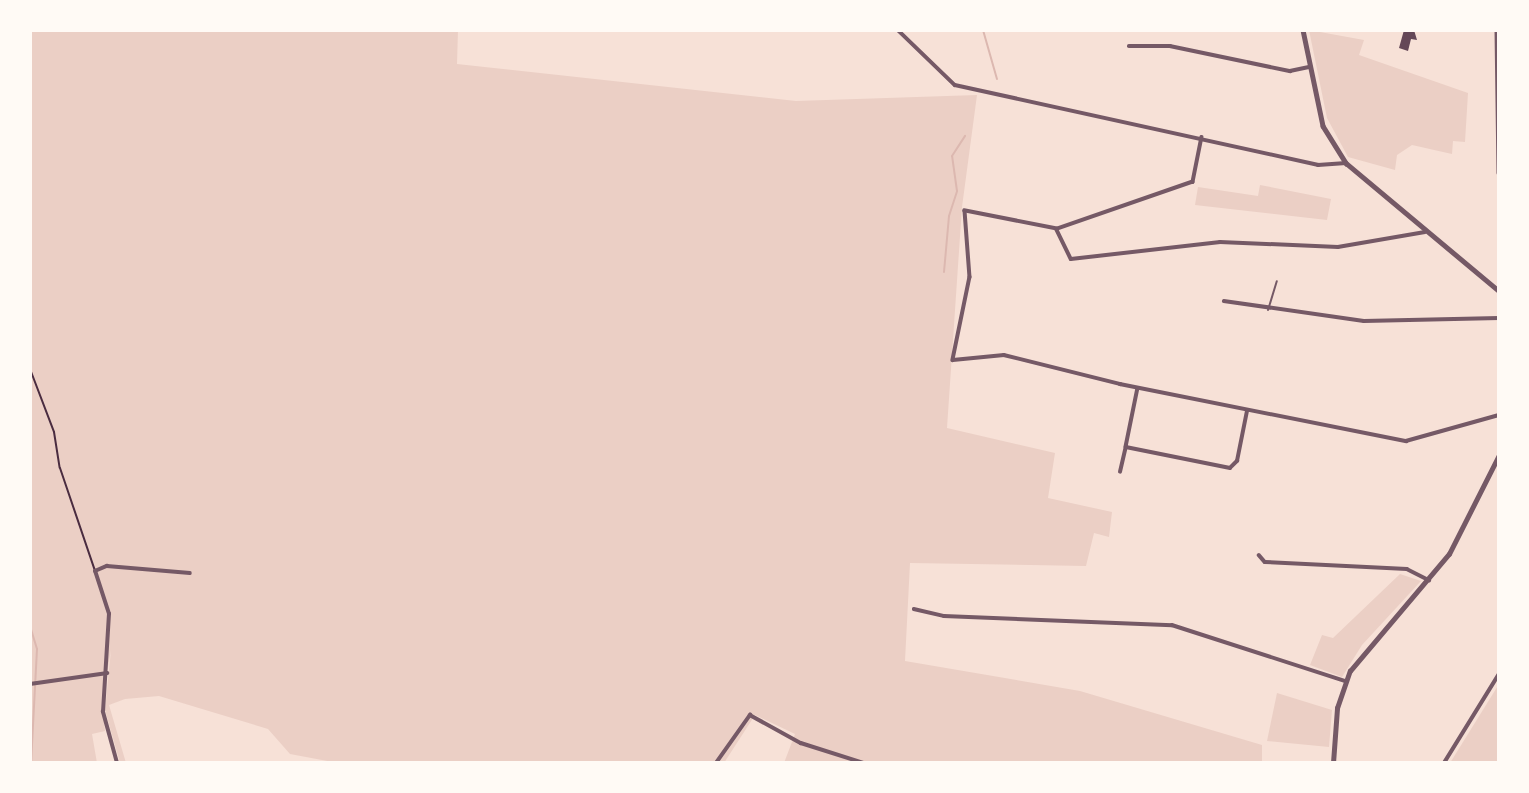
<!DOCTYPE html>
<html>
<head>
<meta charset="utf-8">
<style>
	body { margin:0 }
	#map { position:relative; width:1529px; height:793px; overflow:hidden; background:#f7e1d7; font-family:"Titillium Web",sans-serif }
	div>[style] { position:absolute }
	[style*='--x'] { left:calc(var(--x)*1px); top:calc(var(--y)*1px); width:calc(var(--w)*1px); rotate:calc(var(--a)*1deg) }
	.green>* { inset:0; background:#ebcfc5 }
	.stream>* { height:2px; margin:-1px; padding:0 1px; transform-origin:1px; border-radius:1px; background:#dcb8b0 }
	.building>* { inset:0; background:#644757 }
	.path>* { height:2px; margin:-1px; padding:0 1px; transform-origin:1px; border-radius:1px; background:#4a2c40 }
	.service>* { height:2px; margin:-1px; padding:0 1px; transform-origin:1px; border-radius:1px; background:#755966 }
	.minor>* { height:3.5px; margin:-1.75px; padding:0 1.75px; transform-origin:1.75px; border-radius:1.75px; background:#755966 }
	.tertiary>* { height:4.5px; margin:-2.25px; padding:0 2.25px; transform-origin:2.25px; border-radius:2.25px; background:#755966 }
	span { translate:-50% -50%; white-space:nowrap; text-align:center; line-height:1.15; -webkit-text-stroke:5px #fffaf5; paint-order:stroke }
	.frame { position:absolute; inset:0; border:32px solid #fffaf5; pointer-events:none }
</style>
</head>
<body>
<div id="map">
	<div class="green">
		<i style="clip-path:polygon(30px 30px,458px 30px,457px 64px,796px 101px,977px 95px,962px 207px,947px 428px,1055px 453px,1048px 498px,1112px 512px,1109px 537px,1094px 533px,1086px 566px,910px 563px,905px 661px,1080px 691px,1262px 745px,1262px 763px,784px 763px,795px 734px,755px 715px,724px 763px,338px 763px,290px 754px,268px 729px,159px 696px,125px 699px,109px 705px,126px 763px,120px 763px,105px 710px,111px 650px,102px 701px,105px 731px,92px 734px,97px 763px,30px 763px)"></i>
		<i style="clip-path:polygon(1309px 30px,1364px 40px,1359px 55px,1468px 93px,1465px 142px,1453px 141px,1452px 154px,1412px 145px,1397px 155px,1395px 170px,1348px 157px,1327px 118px)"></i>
		<i style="clip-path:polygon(1260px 185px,1331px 199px,1327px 220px,1195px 205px,1198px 187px,1258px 196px)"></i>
		<i style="clip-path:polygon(1400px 574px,1421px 581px,1362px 645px,1342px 677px,1310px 665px,1322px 635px,1333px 638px)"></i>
		<i style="clip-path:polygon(1499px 684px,1499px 763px,1450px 763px)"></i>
		<i style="clip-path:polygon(1277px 693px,1332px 710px,1329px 747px,1267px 741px)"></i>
	</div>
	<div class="stream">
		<i style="--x:983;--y:30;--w:51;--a:74.1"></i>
		<i style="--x:944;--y:272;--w:56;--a:-84.9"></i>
		<i style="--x:949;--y:216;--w:26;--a:-72"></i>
		<i style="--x:957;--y:191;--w:35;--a:-98"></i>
		<i style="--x:952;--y:156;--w:24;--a:-57"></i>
		<i style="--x:30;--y:626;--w:24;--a:73"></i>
		<i style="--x:37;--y:649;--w:114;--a:93"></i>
	</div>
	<div class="building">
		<i style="clip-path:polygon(1404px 30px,1414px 30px,1417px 40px,1411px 39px,1408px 51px,1399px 48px)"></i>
	</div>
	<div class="path">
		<i style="--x:30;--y:369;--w:67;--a:69.1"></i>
		<i style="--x:54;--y:432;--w:36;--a:81"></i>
		<i style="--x:60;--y:468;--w:106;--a:71.2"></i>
	</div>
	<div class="service">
		<i style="--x:1268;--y:310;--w:30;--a:-73"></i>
	</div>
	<div class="minor">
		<i style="--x:898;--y:30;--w:79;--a:44"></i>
		<i style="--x:955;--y:85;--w:372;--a:12.4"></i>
		<i style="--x:1318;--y:165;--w:28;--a:-4"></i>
		<i style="--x:1497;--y:30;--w:143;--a:89.2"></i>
		<i style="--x:1129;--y:46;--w:41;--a:0"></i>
		<i style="--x:1170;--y:46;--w:123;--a:11.8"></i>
		<i style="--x:1290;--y:71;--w:19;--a:-12"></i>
		<i style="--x:1202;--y:137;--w:46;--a:101.3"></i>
		<i style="--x:1193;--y:182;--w:144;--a:160.9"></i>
		<i style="--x:1057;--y:229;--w:94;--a:-168.9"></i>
		<i style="--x:965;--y:211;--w:66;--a:85.7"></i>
		<i style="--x:970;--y:277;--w:85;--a:101.6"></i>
		<i style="--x:953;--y:360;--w:51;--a:-5.6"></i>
		<i style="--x:1004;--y:355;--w:120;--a:14"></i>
		<i style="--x:1120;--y:384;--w:292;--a:11.3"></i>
		<i style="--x:1406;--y:441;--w:97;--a:-15.6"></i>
		<i style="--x:1057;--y:230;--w:32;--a:64"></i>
		<i style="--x:1071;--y:259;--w:150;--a:-6.5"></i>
		<i style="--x:1220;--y:242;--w:118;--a:2.4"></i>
		<i style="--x:1338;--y:247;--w:88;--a:-9.8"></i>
		<i style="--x:1224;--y:301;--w:141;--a:8.1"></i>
		<i style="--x:1364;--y:321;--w:135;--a:-1.3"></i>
		<i style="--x:1138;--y:388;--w:60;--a:101.5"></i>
		<i style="--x:1126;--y:447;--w:106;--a:11.4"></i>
		<i style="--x:1230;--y:468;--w:10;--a:-45"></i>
		<i style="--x:1237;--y:461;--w:51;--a:-78.7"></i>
		<i style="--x:1120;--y:472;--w:26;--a:-77"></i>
		<i style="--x:1259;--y:555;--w:9;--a:49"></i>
		<i style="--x:1265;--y:562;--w:142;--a:2.8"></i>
		<i style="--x:1407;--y:569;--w:25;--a:27"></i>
		<i style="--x:914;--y:609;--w:31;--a:13"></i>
		<i style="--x:944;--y:616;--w:228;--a:2.3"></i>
		<i style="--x:1172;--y:625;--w:182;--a:17.9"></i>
		<i style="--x:30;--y:684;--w:78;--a:-8.1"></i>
		<i style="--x:117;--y:763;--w:53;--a:-105.4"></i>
		<i style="--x:103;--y:712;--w:98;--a:-86.5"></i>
		<i style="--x:109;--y:614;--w:45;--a:-108"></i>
		<i style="--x:95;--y:571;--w:13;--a:-23"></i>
		<i style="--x:107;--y:566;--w:83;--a:4.8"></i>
		<i style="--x:716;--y:763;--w:59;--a:-54.7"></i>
		<i style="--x:750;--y:715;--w:58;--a:28.8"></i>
		<i style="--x:801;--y:743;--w:66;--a:17.6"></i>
		<i style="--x:1444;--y:763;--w:105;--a:-58.3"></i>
	</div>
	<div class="tertiary">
		<i style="--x:1303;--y:30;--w:98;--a:78.2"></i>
		<i style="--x:1323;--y:126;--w:44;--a:58.1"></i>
		<i style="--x:1346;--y:163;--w:199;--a:39.9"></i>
		<i style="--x:1333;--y:763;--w:55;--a:-85.8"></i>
		<i style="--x:1337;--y:708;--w:39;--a:-71"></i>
		<i style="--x:1350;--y:671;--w:153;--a:-49.8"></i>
		<i style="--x:1449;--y:554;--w:111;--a:-63.2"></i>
	</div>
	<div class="frame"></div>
</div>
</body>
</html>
